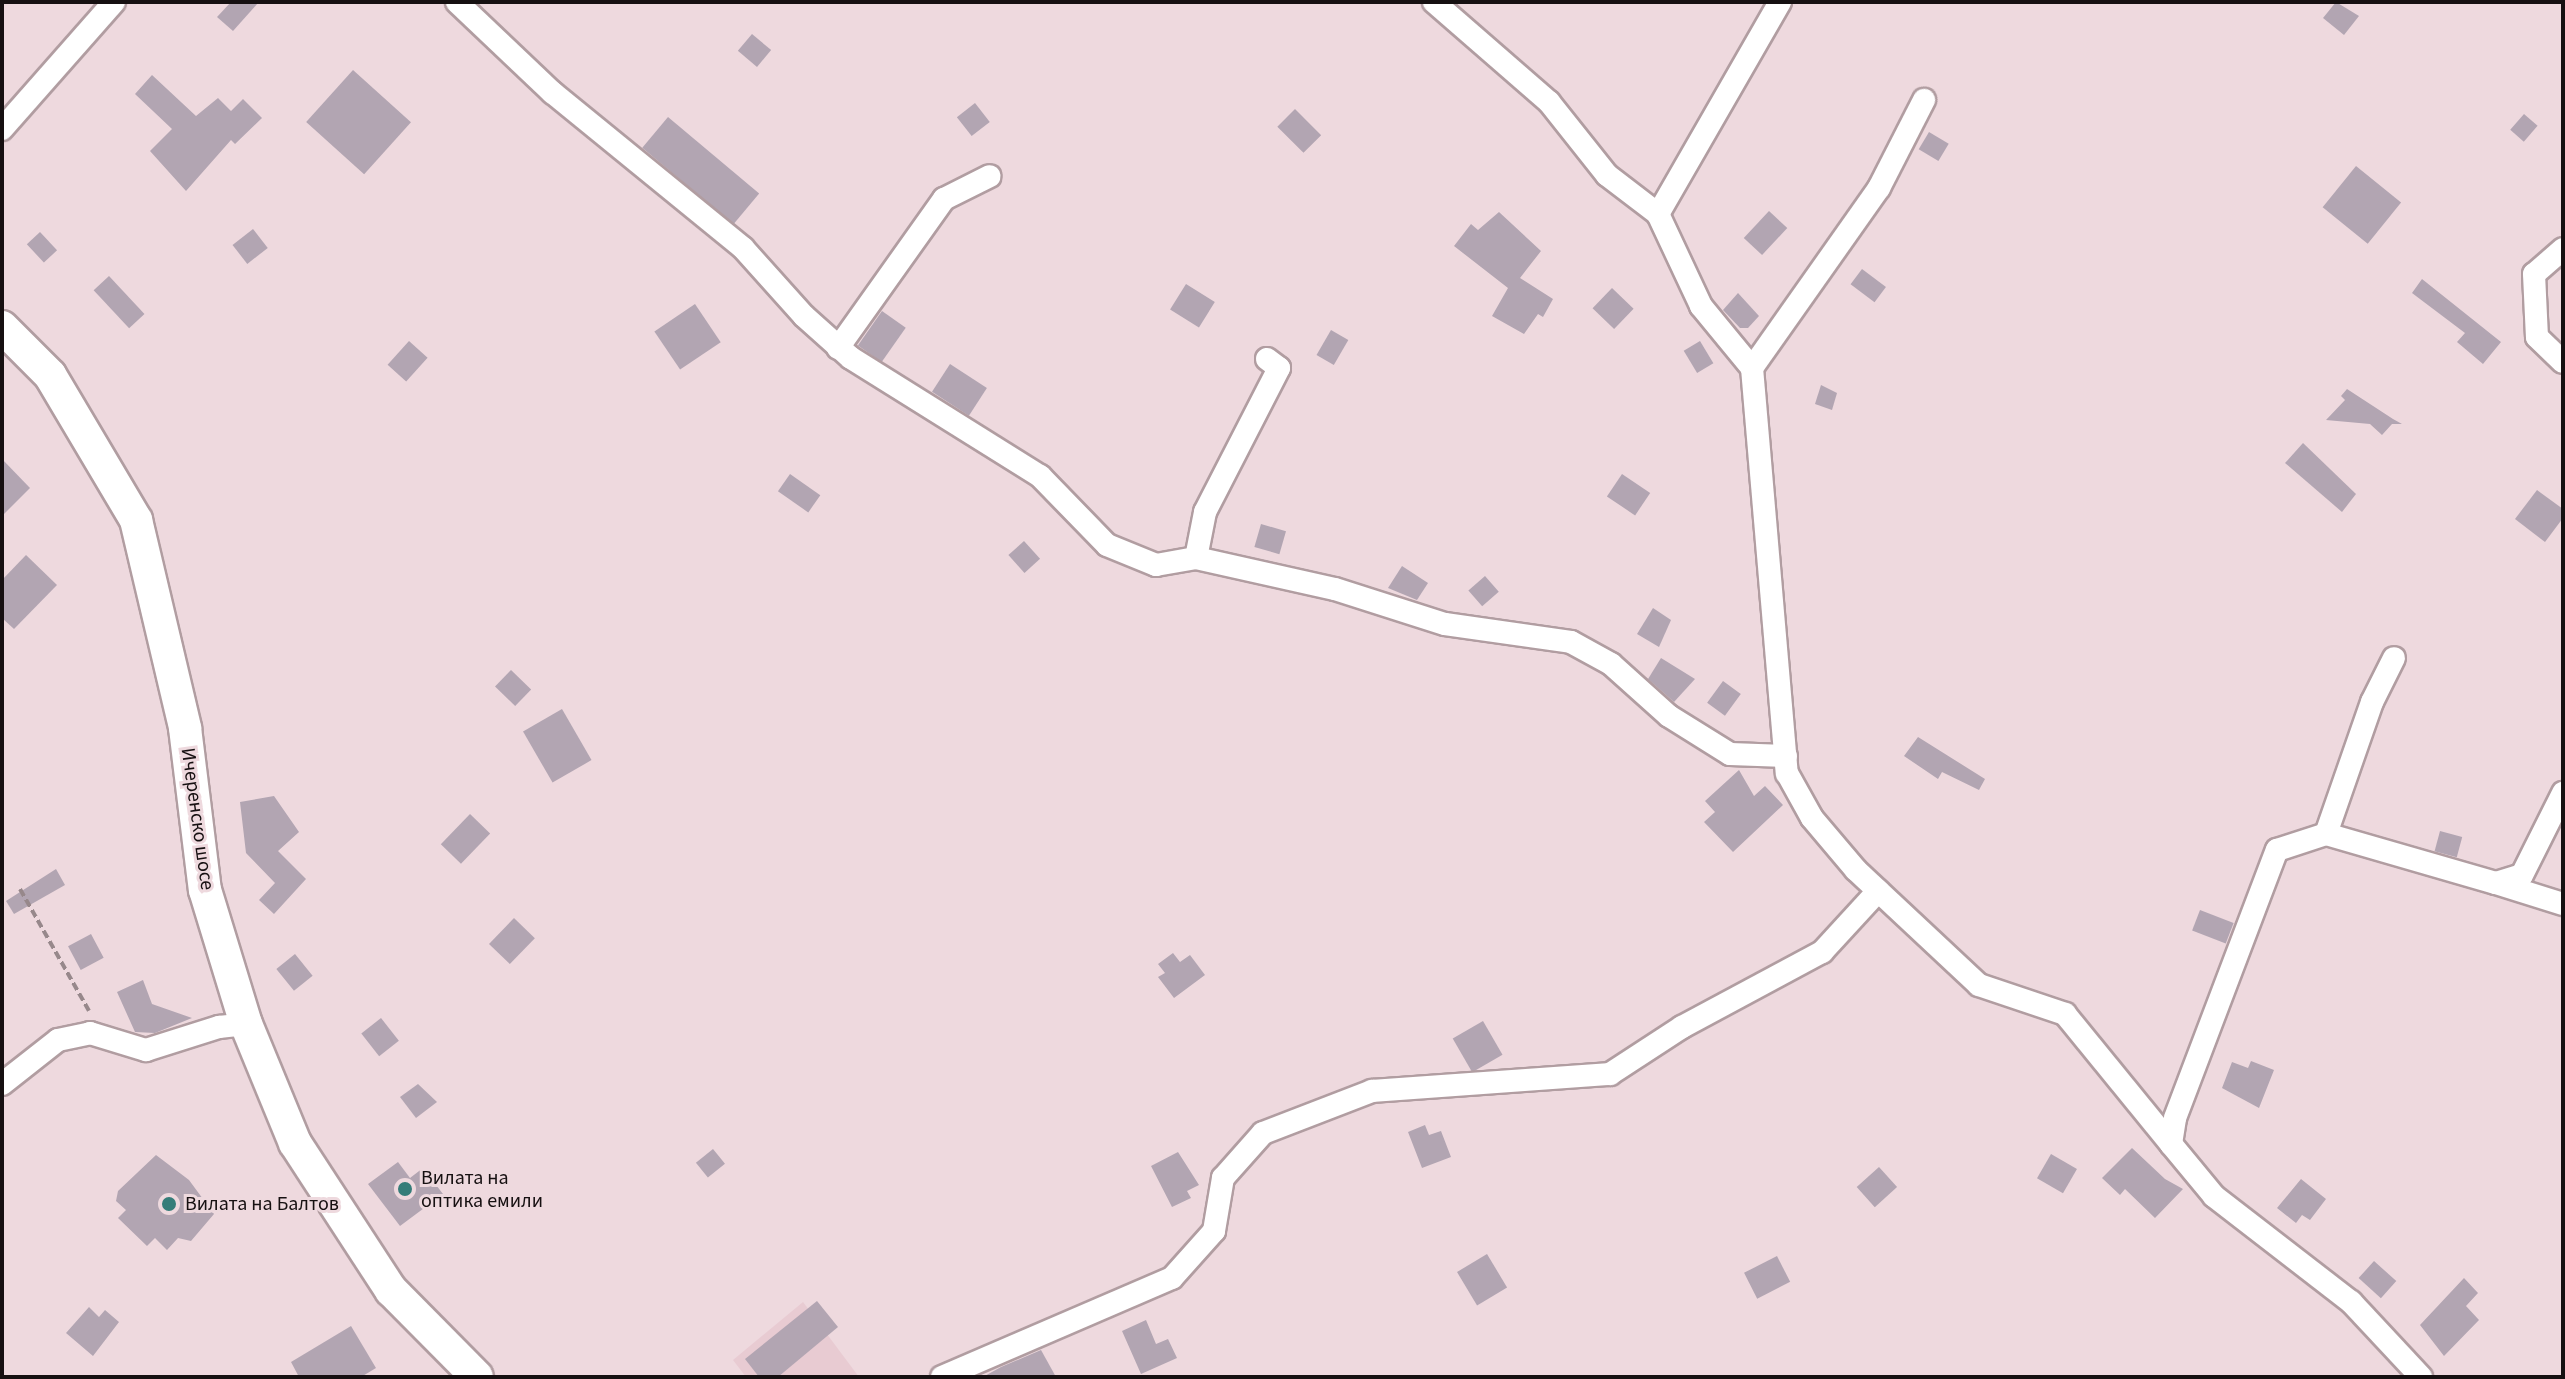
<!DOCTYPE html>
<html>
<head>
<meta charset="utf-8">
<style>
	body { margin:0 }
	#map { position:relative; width:2565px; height:1379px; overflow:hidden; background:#eed9de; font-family:"Source Sans 3",sans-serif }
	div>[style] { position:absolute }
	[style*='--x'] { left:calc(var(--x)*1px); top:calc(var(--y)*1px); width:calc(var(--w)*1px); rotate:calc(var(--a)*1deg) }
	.built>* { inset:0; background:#e8cbd2 }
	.building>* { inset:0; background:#b2a5b2; transform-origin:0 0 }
	.path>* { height:4px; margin-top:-2px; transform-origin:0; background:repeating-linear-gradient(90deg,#97888b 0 8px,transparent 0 12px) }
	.roads { filter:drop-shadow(2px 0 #b19da1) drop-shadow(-2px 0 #b19da1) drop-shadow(0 2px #b19da1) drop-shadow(0 -2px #b19da1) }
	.street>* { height:22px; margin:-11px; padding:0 11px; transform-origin:11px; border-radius:11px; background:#fff }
	.secondary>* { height:32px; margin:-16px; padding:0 16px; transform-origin:16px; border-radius:16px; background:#fff }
	.dots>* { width:22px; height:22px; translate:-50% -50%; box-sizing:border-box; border:4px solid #eed9de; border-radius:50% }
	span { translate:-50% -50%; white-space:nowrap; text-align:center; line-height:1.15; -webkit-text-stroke:6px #eed9de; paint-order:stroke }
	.street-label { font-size:20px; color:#161011 }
	.poi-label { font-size:20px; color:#161011 }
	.left { translate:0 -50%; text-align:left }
	.frame { position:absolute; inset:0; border:4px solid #161011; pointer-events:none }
</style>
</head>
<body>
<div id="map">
	<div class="built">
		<i style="clip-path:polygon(803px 1302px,859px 1377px,746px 1377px,733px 1360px)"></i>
	</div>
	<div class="building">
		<i style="clip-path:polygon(231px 2px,259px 2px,233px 31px,217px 17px)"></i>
		<i style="clip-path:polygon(2336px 2px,2359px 16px,2344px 35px,2323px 18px)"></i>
		<i style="left:752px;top:34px;width:25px;height:22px;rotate:40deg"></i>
		<i style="left:353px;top:70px;width:78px;height:70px;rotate:42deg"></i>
		<i style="clip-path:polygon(152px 75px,196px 116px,218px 98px,231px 111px,243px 99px,262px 118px,235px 144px,231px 140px,186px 191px,150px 151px,172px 129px,135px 94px)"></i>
		<i style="left:975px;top:103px;width:24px;height:23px;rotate:52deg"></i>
		<i style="left:1295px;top:109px;width:37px;height:25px;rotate:45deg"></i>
		<i style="left:2524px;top:114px;width:18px;height:21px;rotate:41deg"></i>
		<i style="left:668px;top:117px;width:119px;height:40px;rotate:40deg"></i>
		<i style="left:1929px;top:132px;width:23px;height:20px;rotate:31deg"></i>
		<i style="left:2356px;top:166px;width:58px;height:53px;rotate:39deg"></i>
		<i style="left:1769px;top:211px;width:25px;height:37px;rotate:43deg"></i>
		<i style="clip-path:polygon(1499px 212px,1541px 251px,1520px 278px,1553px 299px,1543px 317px,1538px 314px,1524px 334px,1492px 316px,1508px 288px,1454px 246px,1471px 224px,1478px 230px)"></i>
		<i style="left:253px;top:229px;width:24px;height:26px;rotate:52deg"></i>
		<i style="left:40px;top:232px;width:25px;height:18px;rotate:47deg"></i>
		<i style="left:1862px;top:269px;width:30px;height:19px;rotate:37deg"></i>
		<i style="left:109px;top:276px;width:52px;height:21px;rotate:47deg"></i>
		<i style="clip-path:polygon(2422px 279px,2501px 342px,2483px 364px,2457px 342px,2465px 333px,2412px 293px)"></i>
		<i style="left:1186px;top:284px;width:34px;height:30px;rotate:32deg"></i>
		<i style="left:1612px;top:288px;width:30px;height:28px;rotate:44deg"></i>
		<i style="clip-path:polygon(1738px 293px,1759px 316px,1748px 328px,1740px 328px,1723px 310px)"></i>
		<i style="left:695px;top:304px;width:46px;height:49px;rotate:56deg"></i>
		<i style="left:882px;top:311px;width:29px;height:42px;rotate:35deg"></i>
		<i style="left:1331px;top:330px;width:20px;height:29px;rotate:30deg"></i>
		<i style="left:409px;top:341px;width:25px;height:32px;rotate:42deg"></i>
		<i style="left:1700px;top:341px;width:26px;height:19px;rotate:59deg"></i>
		<i style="left:950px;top:364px;width:44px;height:33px;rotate:33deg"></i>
		<i style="clip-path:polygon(1821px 385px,1837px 393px,1832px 410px,1815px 404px)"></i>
		<i style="clip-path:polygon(2347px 389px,2393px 419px,2402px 424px,2392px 424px,2382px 435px,2370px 424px,2326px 420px,2345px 400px,2341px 396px)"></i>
		<i style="clip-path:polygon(2303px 443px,2356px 494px,2342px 512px,2285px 463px)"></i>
		<i style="clip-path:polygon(2px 459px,30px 488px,2px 516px)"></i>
		<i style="left:790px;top:474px;width:37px;height:21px;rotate:35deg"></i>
		<i style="left:1622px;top:474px;width:34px;height:27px;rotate:34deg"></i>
		<i style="clip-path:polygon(2537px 490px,2563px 509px,2563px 518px,2545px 542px,2515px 519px)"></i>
		<i style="left:1261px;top:524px;width:26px;height:24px;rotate:16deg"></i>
		<i style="left:1024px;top:541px;width:24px;height:21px;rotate:48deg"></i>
		<i style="clip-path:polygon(26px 555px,57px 585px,14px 629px,2px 618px,2px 580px)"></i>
		<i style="clip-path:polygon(1402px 566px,1428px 583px,1417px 600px,1388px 588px)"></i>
		<i style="left:1485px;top:576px;width:21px;height:22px;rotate:49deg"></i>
		<i style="clip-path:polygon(1653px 608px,1671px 620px,1659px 647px,1637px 634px)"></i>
		<i style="clip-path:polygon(1661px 658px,1695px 679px,1674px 702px,1648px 679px)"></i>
		<i style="left:511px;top:670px;width:28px;height:23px;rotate:44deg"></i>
		<i style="left:1723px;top:681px;width:22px;height:27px;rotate:36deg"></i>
		<i style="left:562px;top:709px;width:59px;height:45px;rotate:60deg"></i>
		<i style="clip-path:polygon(1918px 737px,1985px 779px,1979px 790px,1942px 772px,1938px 779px,1904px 756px)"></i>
		<i style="clip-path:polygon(1739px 770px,1754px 796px,1765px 786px,1783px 805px,1733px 852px,1704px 822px,1715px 812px,1705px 801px)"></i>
		<i style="clip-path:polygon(274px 796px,299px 832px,278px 851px,306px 879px,274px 914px,259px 900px,275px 883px,246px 853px,240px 802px)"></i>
		<i style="left:470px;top:814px;width:28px;height:42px;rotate:44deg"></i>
		<i style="left:2440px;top:831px;width:23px;height:21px;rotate:15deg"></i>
		<i style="clip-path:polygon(56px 869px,65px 885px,14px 914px,6px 901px)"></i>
		<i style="left:2200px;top:910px;width:36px;height:22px;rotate:21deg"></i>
		<i style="left:514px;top:918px;width:29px;height:36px;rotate:44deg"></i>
		<i style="left:91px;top:934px;width:27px;height:26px;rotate:62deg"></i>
		<i style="clip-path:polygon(1173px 953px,1180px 962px,1190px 955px,1205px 975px,1174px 998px,1158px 977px,1165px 973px,1158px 964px)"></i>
		<i style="left:295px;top:954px;width:28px;height:24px;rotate:51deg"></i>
		<i style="clip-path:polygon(143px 980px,152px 1004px,192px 1018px,155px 1033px,135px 1032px,117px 992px)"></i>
		<i style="left:381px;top:1018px;width:29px;height:25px;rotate:52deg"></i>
		<i style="left:1483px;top:1021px;width:39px;height:35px;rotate:60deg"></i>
		<i style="clip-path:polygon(2251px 1061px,2274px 1070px,2259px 1108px,2222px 1088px,2232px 1062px,2248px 1068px)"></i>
		<i style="clip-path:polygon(418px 1084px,437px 1102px,416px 1118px,400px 1097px)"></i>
		<i style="clip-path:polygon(1425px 1125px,1429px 1135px,1441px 1131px,1451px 1157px,1422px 1168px,1408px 1132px)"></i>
		<i style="clip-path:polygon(2132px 1148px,2165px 1179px,2183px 1189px,2155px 1218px,2125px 1189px,2120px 1195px,2102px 1178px)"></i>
		<i style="left:713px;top:1149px;width:19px;height:22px;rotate:51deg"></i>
		<i style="clip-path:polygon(1178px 1152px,1199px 1185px,1187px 1191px,1191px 1198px,1172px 1207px,1151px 1166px)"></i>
		<i style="left:2051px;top:1154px;width:30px;height:28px;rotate:30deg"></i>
		<i style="clip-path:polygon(156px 1155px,189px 1180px,214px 1214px,191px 1241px,178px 1238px,167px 1250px,155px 1238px,147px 1246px,118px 1218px,126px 1210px,116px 1201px,118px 1191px)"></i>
		<i style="clip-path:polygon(398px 1162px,410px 1178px,423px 1168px,443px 1194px,400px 1226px,368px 1184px)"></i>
		<i style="left:1879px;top:1167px;width:27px;height:30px;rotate:48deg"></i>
		<i style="clip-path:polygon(2301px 1179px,2326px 1199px,2310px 1220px,2302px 1215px,2296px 1223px,2277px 1208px)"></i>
		<i style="left:1487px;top:1254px;width:39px;height:35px;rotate:59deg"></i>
		<i style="left:1777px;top:1256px;width:29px;height:37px;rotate:63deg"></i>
		<i style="left:2374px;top:1261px;width:30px;height:23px;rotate:42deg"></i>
		<i style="clip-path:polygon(2464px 1278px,2478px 1293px,2466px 1306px,2479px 1320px,2444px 1356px,2420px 1325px)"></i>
		<i style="clip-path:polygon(817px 1301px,838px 1327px,778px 1377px,759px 1377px,745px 1359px)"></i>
		<i style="clip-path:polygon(89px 1307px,99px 1317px,105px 1310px,119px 1322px,93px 1356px,66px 1333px)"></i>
		<i style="clip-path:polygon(1146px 1320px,1156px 1344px,1168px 1339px,1177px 1358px,1141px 1374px,1122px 1331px)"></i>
		<i style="clip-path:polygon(351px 1326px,376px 1368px,361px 1377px,299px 1377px,291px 1362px)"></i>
		<i style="clip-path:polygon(1041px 1350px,1056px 1377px,983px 1377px,1001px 1367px)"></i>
	</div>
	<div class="path">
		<i style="--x:20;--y:889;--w:140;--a:60.5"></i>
	</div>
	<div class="roads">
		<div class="street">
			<i style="--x:457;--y:2;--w:132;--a:43.5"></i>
			<i style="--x:553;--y:93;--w:245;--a:39.2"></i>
			<i style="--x:743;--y:248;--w:91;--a:48.1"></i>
			<i style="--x:804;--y:316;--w:63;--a:41.8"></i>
			<i style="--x:851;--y:358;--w:223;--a:32"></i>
			<i style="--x:1040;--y:476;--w:96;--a:45.8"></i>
			<i style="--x:1107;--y:545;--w:53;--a:22.2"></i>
			<i style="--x:1156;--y:565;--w:41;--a:-9.9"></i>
			<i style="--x:1196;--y:558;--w:142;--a:12.6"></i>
			<i style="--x:1335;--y:589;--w:115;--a:17.7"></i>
			<i style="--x:1445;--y:624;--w:127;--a:8.1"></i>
			<i style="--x:1571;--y:642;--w:46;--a:28.8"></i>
			<i style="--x:1611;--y:664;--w:78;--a:41.9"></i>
			<i style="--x:1669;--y:716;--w:72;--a:31.9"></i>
			<i style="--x:1730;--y:754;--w:56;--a:2"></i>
			<i style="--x:1434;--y:2;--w:152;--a:41"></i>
			<i style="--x:1549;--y:102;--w:93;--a:51.5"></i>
			<i style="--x:1607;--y:175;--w:64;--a:37.4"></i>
			<i style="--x:1780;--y:2;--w:245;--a:119.9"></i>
			<i style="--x:1658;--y:214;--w:102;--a:64.9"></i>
			<i style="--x:1701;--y:306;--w:80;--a:50.6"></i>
			<i style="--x:1752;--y:368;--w:407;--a:85.1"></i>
			<i style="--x:1787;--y:773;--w:51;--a:60.9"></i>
			<i style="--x:1812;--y:818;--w:68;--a:49.8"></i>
			<i style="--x:1856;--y:870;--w:168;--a:43.1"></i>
			<i style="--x:1979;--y:985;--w:91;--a:18.6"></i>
			<i style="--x:2065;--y:1014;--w:168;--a:50.8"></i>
			<i style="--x:2;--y:129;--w:169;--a:-48.6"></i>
			<i style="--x:2563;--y:249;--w:38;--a:139"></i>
			<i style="--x:2534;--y:274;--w:63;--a:87.3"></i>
			<i style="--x:2537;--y:337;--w:36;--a:44"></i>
			<i style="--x:838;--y:348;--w:183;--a:-54.6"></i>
			<i style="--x:944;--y:199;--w:51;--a:-26.6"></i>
			<i style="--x:1752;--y:368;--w:220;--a:-54.8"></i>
			<i style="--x:1879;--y:188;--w:99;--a:-62.9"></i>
			<i style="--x:1196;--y:558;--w:47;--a:-78.9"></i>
			<i style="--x:1205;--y:512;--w:162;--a:-62.8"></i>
			<i style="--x:1279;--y:368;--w:15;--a:-143"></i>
			<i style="--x:2326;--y:834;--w:140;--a:-70.8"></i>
			<i style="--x:2372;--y:702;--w:49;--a:-63.4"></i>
			<i style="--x:2496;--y:883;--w:70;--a:17.4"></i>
			<i style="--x:2;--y:1084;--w:71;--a:-38.2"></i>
			<i style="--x:58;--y:1040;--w:33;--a:-12"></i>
			<i style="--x:90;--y:1033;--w:59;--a:16.9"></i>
			<i style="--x:146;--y:1050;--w:77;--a:-17.5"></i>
			<i style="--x:219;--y:1027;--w:27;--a:-6"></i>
			<i style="--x:942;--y:1377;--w:250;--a:-23.3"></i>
			<i style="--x:1172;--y:1278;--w:63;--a:-48.2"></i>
			<i style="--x:1214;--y:1231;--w:54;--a:-80.4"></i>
			<i style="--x:1223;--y:1178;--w:60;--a:-48.4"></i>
			<i style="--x:1263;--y:1133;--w:117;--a:-21.1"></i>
			<i style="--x:1372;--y:1091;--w:239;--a:-4.1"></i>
			<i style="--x:1610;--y:1074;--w:86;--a:-33.1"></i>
			<i style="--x:1682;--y:1027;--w:159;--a:-28.2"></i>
			<i style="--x:1822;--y:952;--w:83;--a:-47.4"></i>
			<i style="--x:2421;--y:1377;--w:103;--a:-133"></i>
			<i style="--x:2351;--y:1302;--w:173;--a:-142.3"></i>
			<i style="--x:2214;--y:1196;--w:67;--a:-129.6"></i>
			<i style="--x:2171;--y:1144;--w:26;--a:-81"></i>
			<i style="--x:2175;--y:1118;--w:287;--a:-69.2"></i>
			<i style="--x:2277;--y:850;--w:52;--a:-18.1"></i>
			<i style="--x:2326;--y:834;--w:177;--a:16.1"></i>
			<i style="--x:2496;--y:883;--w:27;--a:-17"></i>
			<i style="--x:2522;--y:875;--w:92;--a:-63.4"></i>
		</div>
		<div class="secondary">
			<i style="--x:2;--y:327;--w:68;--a:45"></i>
			<i style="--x:50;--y:375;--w:169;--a:59.3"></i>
			<i style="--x:136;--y:520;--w:214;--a:76.7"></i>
			<i style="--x:185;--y:728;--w:163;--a:83"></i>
			<i style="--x:205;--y:890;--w:140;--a:73"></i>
			<i style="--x:246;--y:1024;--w:129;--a:67.6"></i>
			<i style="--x:295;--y:1143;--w:176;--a:56.9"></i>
			<i style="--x:391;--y:1290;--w:122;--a:45.3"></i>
		</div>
	</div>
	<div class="dots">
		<i style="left:405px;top:1189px;background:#357d79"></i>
		<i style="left:169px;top:1204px;background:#357d79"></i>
	</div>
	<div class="street-label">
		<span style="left:197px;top:819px;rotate:82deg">Ичеренско шосе</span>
	</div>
	<div class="poi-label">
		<span class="left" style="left:421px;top:1190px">Вилата на<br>оптика емили</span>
		<span class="left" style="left:185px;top:1204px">Вилата на Балтов</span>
	</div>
	<div class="frame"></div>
</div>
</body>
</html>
